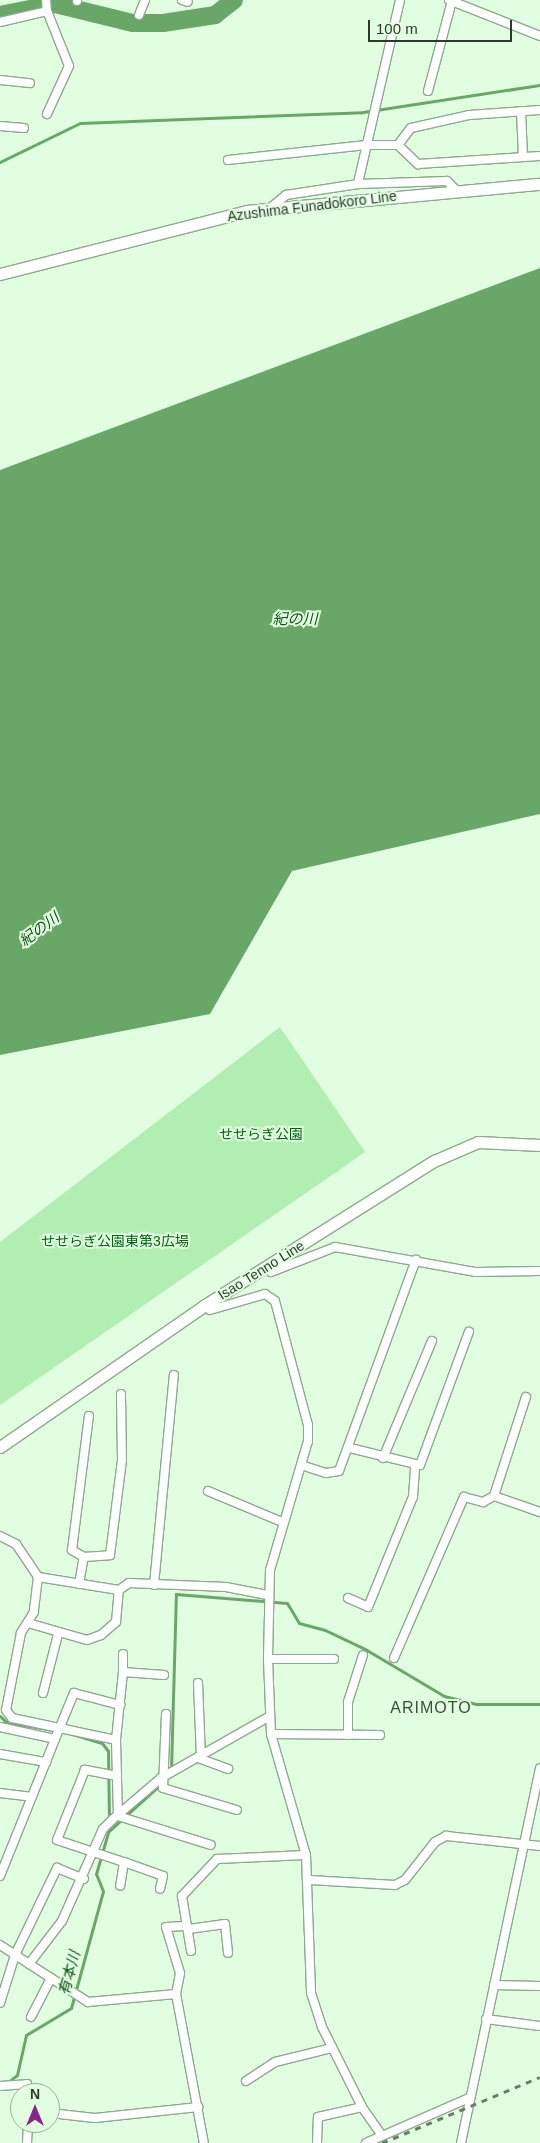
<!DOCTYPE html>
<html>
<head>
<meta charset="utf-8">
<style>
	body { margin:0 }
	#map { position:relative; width:540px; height:2143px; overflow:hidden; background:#e2fee1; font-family:Arial,"Noto Sans JP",sans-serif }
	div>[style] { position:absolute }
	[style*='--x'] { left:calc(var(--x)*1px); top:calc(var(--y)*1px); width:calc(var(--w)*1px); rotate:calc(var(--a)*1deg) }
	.green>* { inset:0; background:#b1eeb1 }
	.water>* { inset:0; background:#69a769 }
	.stream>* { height:3px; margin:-1.5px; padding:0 1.5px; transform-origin:1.5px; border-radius:1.5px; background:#69a769 }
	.river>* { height:18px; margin:-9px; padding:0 9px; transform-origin:9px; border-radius:9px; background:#69a769 }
	.roads { filter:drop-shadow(1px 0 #8ea98e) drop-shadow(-1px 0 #8ea98e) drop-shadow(0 1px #8ea98e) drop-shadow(0 -1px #8ea98e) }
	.street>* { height:8px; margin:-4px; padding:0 4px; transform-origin:4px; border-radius:4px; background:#fff }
	.secondary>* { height:11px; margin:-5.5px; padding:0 5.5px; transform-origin:5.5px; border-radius:5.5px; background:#fff }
	.rail>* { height:3px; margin-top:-1.5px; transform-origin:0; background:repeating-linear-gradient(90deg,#6a7a69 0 6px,transparent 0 12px) }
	span { translate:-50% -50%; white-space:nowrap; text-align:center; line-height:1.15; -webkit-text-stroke:4px #e2fee1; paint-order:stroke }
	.street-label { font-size:14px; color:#2e392e }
	.park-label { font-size:14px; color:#006411 }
	.water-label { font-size:15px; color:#0e5216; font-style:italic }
	.quarter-label { font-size:16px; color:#374f37; letter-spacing:1px }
	.north { position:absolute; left:10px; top:2083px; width:50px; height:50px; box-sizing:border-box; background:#e2fee1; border:1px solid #9aaf99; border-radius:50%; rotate:0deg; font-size:14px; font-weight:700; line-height:20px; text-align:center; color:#2e392e }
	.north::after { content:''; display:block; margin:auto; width:18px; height:22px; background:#87268f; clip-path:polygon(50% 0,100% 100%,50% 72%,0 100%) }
	.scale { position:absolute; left:368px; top:20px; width:144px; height:22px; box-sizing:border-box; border:2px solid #2e392e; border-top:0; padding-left:6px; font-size:15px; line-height:18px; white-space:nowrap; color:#2e392e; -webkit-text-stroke:4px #e2fee1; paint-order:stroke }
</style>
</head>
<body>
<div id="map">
	<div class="green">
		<i style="clip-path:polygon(280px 1027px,365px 1152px,0 1405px,0 1242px)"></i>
	</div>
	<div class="water">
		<i style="clip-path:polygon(540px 268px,540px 814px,292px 871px,210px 1014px,0 1055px,0 470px)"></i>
	</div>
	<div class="stream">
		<i style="--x:0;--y:162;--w:89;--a:-26"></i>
		<i style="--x:80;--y:123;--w:283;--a:-2.2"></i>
		<i style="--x:363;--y:112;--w:179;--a:-8.7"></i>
		<i style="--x:0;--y:1716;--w:8;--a:45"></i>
		<i style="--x:6;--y:1722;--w:48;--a:9.7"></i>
		<i style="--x:72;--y:1734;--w:31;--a:17"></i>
		<i style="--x:102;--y:1743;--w:10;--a:53"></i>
		<i style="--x:108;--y:1751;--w:70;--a:89.2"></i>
		<i style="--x:171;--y:1770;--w:176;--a:-88.4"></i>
		<i style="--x:176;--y:1594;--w:111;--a:4.6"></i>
		<i style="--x:287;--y:1603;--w:23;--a:59"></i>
		<i style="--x:299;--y:1623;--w:27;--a:15"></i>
		<i style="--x:325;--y:1630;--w:44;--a:25.4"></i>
		<i style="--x:365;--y:1649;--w:92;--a:30.7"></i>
		<i style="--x:444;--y:1696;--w:33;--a:14"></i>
		<i style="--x:476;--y:1704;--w:64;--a:0"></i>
		<i style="--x:109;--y:1831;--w:72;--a:-42.2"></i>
		<i style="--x:7;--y:2083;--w:13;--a:-39"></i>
		<i style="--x:17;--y:2075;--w:41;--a:-77.3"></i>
		<i style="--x:26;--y:2035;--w:52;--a:-31"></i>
		<i style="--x:71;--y:2008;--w:121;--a:-74.7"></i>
		<i style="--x:103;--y:1891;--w:18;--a:-112"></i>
		<i style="--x:96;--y:1874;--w:47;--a:-73.9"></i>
	</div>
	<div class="river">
		<i style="--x:0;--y:15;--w:56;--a:-11.3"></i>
		<i style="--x:55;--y:4;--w:80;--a:13.7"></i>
		<i style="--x:133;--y:23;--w:30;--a:0"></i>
		<i style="--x:163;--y:23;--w:53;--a:-8.7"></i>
		<i style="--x:215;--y:15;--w:24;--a:-38"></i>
	</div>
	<div class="roads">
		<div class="street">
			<i style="--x:46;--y:0;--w:11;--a:85"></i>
			<i style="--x:182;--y:0;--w:6;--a:18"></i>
			<i style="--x:400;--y:0;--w:189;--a:102.9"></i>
			<i style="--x:358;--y:184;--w:89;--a:-1.9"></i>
			<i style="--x:447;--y:181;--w:14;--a:45"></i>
			<i style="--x:449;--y:0;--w:98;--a:21.6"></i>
			<i style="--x:77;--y:1;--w:1;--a:-90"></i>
			<i style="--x:139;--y:15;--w:16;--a:-68"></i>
			<i style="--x:0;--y:22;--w:48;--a:-13.2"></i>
			<i style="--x:47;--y:11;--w:59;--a:68.2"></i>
			<i style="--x:69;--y:66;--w:53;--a:114.6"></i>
			<i style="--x:0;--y:80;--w:30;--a:6"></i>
			<i style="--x:428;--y:91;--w:93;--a:-75.1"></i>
			<i style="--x:521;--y:111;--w:46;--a:87.5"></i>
			<i style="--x:0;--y:126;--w:24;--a:5"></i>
			<i style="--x:398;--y:145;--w:21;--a:-53"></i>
			<i style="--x:411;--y:128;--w:59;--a:-12.6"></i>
			<i style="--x:469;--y:115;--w:71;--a:-4"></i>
			<i style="--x:228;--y:160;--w:139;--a:-6.2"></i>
			<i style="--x:366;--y:145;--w:32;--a:0"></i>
			<i style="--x:398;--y:145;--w:28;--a:44"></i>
			<i style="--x:418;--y:164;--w:122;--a:-3.8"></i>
			<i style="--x:270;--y:208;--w:21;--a:-39"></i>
			<i style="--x:286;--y:195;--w:73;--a:-8.7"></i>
			<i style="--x:271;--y:1272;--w:69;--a:-21.3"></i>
			<i style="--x:335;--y:1247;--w:142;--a:10.1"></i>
			<i style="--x:475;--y:1272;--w:65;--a:-0.9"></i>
			<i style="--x:205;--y:1305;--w:7;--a:45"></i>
			<i style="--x:210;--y:1310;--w:57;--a:-16.2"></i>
			<i style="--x:265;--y:1294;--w:12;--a:35"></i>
			<i style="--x:275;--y:1301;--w:128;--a:75.1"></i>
			<i style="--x:308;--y:1425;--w:16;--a:90"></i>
			<i style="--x:308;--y:1441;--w:134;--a:106.4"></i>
			<i style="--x:270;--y:1570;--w:89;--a:91.3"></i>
			<i style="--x:268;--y:1659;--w:75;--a:87.7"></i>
			<i style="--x:271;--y:1734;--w:126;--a:73.9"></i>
			<i style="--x:306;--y:1855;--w:138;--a:87.9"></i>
			<i style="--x:311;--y:1993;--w:36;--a:72"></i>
			<i style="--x:322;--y:2027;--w:89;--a:63.4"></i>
			<i style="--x:362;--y:2107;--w:35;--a:55"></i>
			<i style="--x:382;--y:2136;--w:95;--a:-23.6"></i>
			<i style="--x:350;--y:1448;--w:72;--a:13.7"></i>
			<i style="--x:420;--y:1465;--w:142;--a:-69.8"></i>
			<i style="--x:383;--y:1458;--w:127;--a:-67.3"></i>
			<i style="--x:301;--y:1465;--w:26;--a:18"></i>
			<i style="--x:326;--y:1473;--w:13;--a:-9"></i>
			<i style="--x:339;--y:1471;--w:225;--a:-70"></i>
			<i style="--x:208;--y:1491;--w:80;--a:22.7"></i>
			<i style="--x:494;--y:1496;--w:104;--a:-72.1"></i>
			<i style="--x:0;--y:1536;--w:18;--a:27"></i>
			<i style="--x:16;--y:1544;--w:40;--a:56"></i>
			<i style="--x:38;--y:1577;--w:35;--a:97"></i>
			<i style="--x:34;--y:1612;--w:25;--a:122"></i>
			<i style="--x:21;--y:1633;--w:78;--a:101"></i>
			<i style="--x:6;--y:1710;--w:10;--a:53"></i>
			<i style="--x:12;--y:1718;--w:106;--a:11.9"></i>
			<i style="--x:84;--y:1557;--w:26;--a:-4"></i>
			<i style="--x:110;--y:1555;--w:96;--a:-82.8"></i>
			<i style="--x:122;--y:1460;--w:66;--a:-90.9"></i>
			<i style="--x:38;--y:1577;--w:82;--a:9.1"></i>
			<i style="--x:79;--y:1584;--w:27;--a:-80"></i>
			<i style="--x:84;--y:1557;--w:14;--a:-150"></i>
			<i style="--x:72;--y:1550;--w:135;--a:-82.8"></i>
			<i style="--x:154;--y:1585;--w:211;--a:-84.6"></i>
			<i style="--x:348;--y:1598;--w:22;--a:24"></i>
			<i style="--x:368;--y:1607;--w:119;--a:-67.8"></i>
			<i style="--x:413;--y:1497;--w:29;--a:-86"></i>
			<i style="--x:28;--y:1623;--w:61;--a:16.1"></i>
			<i style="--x:87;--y:1640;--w:15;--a:-20"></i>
			<i style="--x:101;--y:1635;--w:20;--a:-41"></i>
			<i style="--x:116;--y:1622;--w:32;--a:-85"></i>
			<i style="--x:119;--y:1590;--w:12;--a:-35"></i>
			<i style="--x:129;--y:1583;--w:97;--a:2.4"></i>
			<i style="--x:226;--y:1587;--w:42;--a:11"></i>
			<i style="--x:123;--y:1654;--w:18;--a:90"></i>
			<i style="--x:394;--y:1658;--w:176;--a:-66.5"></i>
			<i style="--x:464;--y:1497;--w:20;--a:15"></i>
			<i style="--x:483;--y:1502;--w:13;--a:-29"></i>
			<i style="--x:494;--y:1496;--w:49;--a:19.2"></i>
			<i style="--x:268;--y:1659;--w:66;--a:0"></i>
			<i style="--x:164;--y:1675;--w:41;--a:-175.8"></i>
			<i style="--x:123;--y:1672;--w:68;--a:95.9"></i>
			<i style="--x:116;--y:1740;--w:76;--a:88.5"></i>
			<i style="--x:118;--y:1816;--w:97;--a:17.3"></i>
			<i style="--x:198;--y:1683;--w:76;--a:87.7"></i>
			<i style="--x:201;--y:1759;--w:29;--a:20"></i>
			<i style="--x:43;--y:1693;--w:61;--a:-75.7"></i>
			<i style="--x:166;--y:1714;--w:74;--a:92.3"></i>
			<i style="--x:163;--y:1788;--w:77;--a:16.6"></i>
			<i style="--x:0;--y:1727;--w:56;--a:12.3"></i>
			<i style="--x:55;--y:1739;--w:50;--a:-67.6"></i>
			<i style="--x:74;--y:1693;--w:48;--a:14.6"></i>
			<i style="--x:271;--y:1734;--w:109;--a:0.5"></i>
			<i style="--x:348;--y:1735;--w:33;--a:-90"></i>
			<i style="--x:348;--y:1702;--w:49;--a:-72.3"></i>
			<i style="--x:0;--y:1754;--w:47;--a:9.9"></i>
			<i style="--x:117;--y:1776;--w:33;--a:-169"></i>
			<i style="--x:85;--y:1770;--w:75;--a:111.8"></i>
			<i style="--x:57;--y:1840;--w:71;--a:18.2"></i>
			<i style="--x:124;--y:1862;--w:24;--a:99"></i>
			<i style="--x:0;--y:1793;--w:32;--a:7"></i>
			<i style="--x:124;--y:1862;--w:41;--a:19.7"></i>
			<i style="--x:163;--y:1876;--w:13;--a:103"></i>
			<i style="--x:0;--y:1876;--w:148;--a:-68.1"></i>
			<i style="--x:310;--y:1880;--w:85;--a:3.4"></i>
			<i style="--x:395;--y:1885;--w:11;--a:-27"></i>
			<i style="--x:405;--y:1880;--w:48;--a:-51.7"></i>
			<i style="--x:435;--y:1842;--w:13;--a:-29"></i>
			<i style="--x:446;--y:1836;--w:95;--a:6.1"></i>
			<i style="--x:189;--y:1929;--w:36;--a:-8"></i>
			<i style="--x:225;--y:1924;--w:29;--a:84"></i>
			<i style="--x:0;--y:1945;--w:105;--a:32.9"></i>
			<i style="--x:88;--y:2002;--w:88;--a:-5.2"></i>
			<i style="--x:176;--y:1994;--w:152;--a:79.4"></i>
			<i style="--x:191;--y:1951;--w:56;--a:-99.3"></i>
			<i style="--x:182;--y:1896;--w:51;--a:-46.6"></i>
			<i style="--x:217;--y:1859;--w:89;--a:-2.6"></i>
			<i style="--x:29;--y:1964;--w:54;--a:-52.5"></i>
			<i style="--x:62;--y:1921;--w:101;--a:-66"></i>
			<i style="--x:103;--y:1829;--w:14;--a:-45"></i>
			<i style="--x:113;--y:1819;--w:63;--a:-40.5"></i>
			<i style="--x:161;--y:1778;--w:125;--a:-29.6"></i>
			<i style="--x:494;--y:1985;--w:46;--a:1.2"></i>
			<i style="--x:176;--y:1994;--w:21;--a:-79"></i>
			<i style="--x:180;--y:1973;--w:48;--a:-106.9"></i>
			<i style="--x:166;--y:1927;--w:18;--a:-3"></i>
			<i style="--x:0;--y:2003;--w:50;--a:-72.6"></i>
			<i style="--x:15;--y:1955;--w:97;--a:-64.2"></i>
			<i style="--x:57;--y:1868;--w:29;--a:22"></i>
			<i style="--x:31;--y:2017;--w:44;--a:-62.9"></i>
			<i style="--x:486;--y:2019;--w:54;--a:7.4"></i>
			<i style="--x:246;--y:2081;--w:35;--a:-33"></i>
			<i style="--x:275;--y:2062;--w:59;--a:-13.8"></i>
			<i style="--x:0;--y:2086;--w:27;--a:-4"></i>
			<i style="--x:27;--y:2084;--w:9;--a:90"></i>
			<i style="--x:50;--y:2113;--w:45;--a:6.3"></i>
			<i style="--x:95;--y:2118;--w:104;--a:-6.1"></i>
			<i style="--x:27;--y:2143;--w:20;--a:-87"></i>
			<i style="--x:317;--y:2143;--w:26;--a:-88"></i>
			<i style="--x:318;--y:2117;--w:45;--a:-12.8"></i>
			<i style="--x:366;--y:2143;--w:17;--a:-24"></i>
			<i style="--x:461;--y:2143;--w:383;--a:-78.1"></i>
		</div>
		<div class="secondary">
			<i style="--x:0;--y:274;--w:255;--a:-14.3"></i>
			<i style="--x:247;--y:211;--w:294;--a:-5.3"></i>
			<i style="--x:0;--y:1447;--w:249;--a:-34.7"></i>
			<i style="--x:205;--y:1305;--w:271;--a:-32.2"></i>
			<i style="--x:434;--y:1161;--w:48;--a:-23.4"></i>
			<i style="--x:478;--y:1142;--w:62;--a:2.8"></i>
		</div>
	</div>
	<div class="rail">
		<i style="--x:382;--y:2143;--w:171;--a:-22.7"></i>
	</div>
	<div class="street-label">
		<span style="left:312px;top:206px;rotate:-7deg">Azushima Funadokoro Line</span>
		<span style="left:261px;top:1270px;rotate:-32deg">Isao Tenno Line</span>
	</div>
	<div class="park-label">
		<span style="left:261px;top:1134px">せせらぎ公園</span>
		<span style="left:115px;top:1241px">せせらぎ公園東第3広場</span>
	</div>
	<div class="water-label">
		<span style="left:295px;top:619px">紀の川</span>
		<span style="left:39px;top:929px;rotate:-37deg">紀の川</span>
		<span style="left:69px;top:1973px;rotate:-75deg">有本川</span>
	</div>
	<div class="quarter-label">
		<span style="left:431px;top:1708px">ARIMOTO</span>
	</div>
	<div class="north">N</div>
	<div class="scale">100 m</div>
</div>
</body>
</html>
